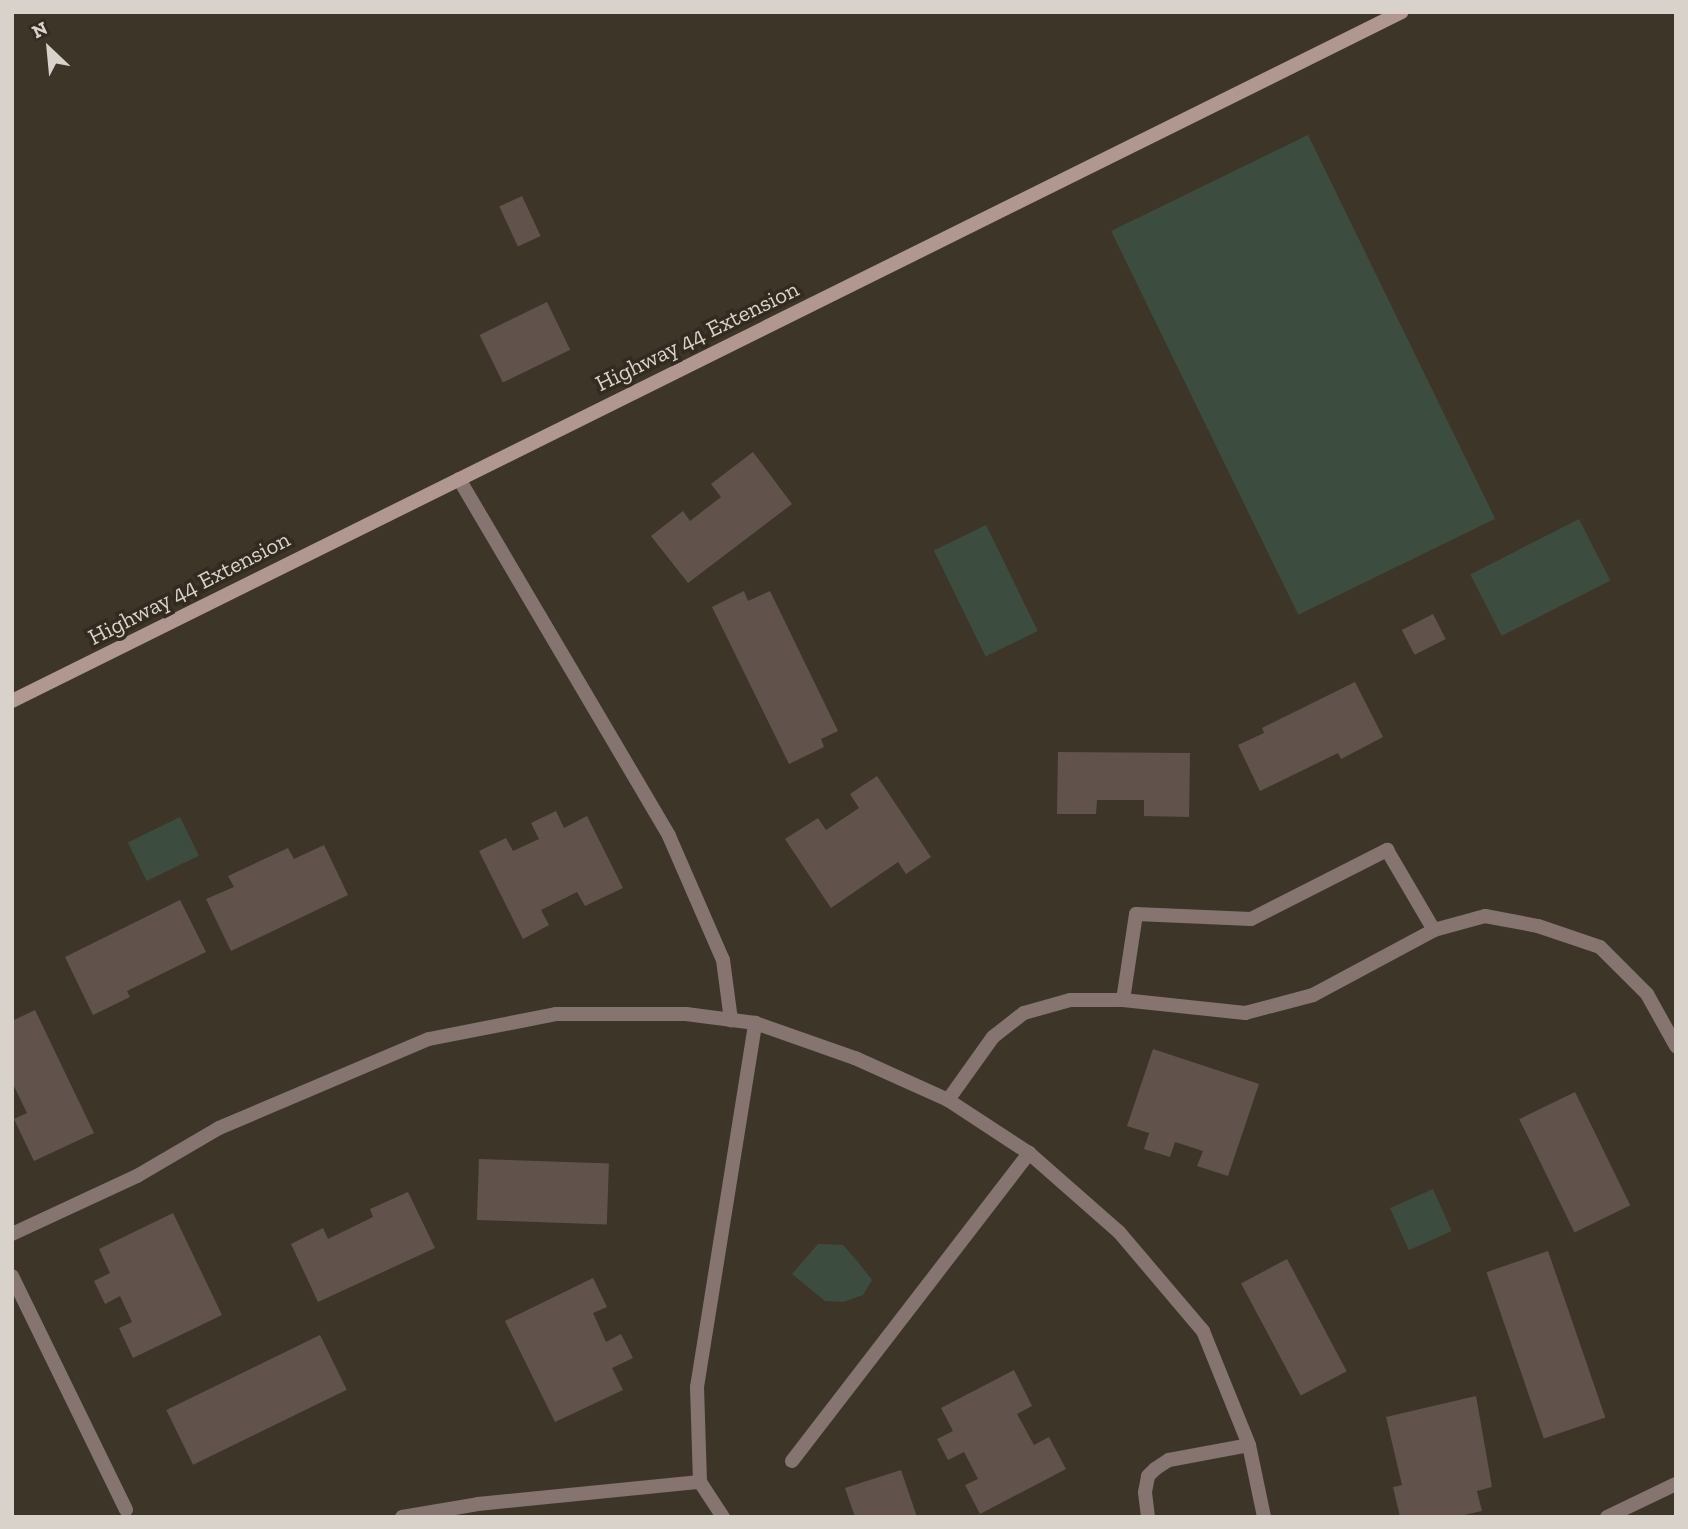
<!DOCTYPE html>
<html>
<head>
<meta charset="utf-8">
<style>
	body { margin:0 }
	#map { position:relative; width:1688px; height:1529px; overflow:hidden; background:#3e3529; font-family:"Zilla Slab",serif }
	div>[style] { position:absolute }
	[style*='--x'] { left:calc(var(--x)*1px); top:calc(var(--y)*1px); width:calc(var(--w)*1px); rotate:calc(var(--a)*1deg) }
	.green>* { inset:0; background:#3c4d40; transform-origin:0 0 }
	.building>* { inset:0; background:#61534b; transform-origin:0 0 }
	.service>* { height:14px; margin:-7px; padding:0 7px; transform-origin:7px; border-radius:7px; background:#857470 }
	.minor>* { height:14px; margin:-7px; padding:0 7px; transform-origin:7px; border-radius:7px; background:#857470 }
	.secondary>* { height:14px; margin:-7px; padding:0 7px; transform-origin:7px; border-radius:7px; background:#b0978f }
	span { translate:-50% -50%; white-space:nowrap; text-align:center; line-height:1.15; -webkit-text-stroke:7px #332b1f; paint-order:stroke }
	.street-label { font-size:23px; color:#d8d2cb }
	.frame { position:absolute; inset:0; border:14px solid #d8d2cb; pointer-events:none }
	.north { position:absolute; left:14px; top:14px; width:70px; height:70px; -webkit-text-stroke:5px #332b1f; paint-order:stroke; rotate:334deg; font-size:19px; font-weight:700; line-height:28px; text-align:center; color:#d8d2cb }
	.north::after { content:''; display:block; margin:auto; width:24px; height:32px; background:#d8d2cb; clip-path:polygon(50% 0,100% 100%,50% 72%,0 100%) }
</style>
</head>
<body>
<div id="map">
	<div class="green">
		<i style="left:1308px;top:135px;width:427px;height:219px;rotate:64deg"></i>
		<i style="left:1579px;top:519px;width:69px;height:122px;rotate:63deg"></i>
		<i style="left:986px;top:525px;width:118px;height:58px;rotate:64deg"></i>
		<i style="left:180px;top:817px;width:43px;height:58px;rotate:64deg"></i>
		<i style="left:1433px;top:1189px;width:46px;height:47px;rotate:66deg"></i>
		<i style="clip-path:polygon(818px 1244px,843px 1245px,858px 1262px,872px 1280px,863px 1295px,843px 1302px,825px 1301px,792px 1274px)"></i>
	</div>
	<div class="building">
		<i style="left:522px;top:196px;width:44px;height:25px;rotate:65deg"></i>
		<i style="left:547px;top:302px;width:53px;height:75px;rotate:64deg"></i>
		<i style="clip-path:polygon(753px 452px,792px 504px,688px 583px,651px 536px,683px 511px,690px 521px,721px 497px,711px 484px)"></i>
		<i style="clip-path:polygon(744px 591px,748px 601px,770px 591px,838px 731px,821px 739px,824px 747px,789px 764px,712px 607px)"></i>
		<i style="left:1433px;top:614px;width:28px;height:35px;rotate:63deg"></i>
		<i style="clip-path:polygon(1355px 682px,1383px 737px,1341px 759px,1338px 753px,1260px 791px,1238px 745px,1264px 733px,1262px 728px)"></i>
		<i style="clip-path:polygon(1058px 752px,1190px 753px,1189px 817px,1144px 816px,1144px 800px,1097px 800px,1096px 814px,1057px 814px)"></i>
		<i style="clip-path:polygon(877px 776px,931px 857px,906px 874px,898px 862px,831px 908px,785px 839px,818px 818px,826px 830px,859px 808px,850px 794px)"></i>
		<i style="clip-path:polygon(556px 811px,564px 828px,587px 816px,623px 888px,585px 906px,577px 892px,541px 910px,549px 925px,523px 939px,479px 851px,506px 838px,513px 851px,539px 839px,531px 823px)"></i>
		<i style="clip-path:polygon(324px 845px,348px 895px,231px 951px,206px 899px,234px 887px,228px 876px,288px 848px,294px 859px)"></i>
		<i style="clip-path:polygon(180px 900px,206px 952px,127px 991px,130px 997px,93px 1015px,65px 957px)"></i>
		<i style="clip-path:polygon(35px 1010px,94px 1133px,34px 1161px,14px 1119px,27px 1113px,12px 1082px,12px 1021px)"></i>
		<i style="clip-path:polygon(1153px 1049px,1259px 1084px,1228px 1176px,1197px 1166px,1203px 1151px,1175px 1142px,1170px 1157px,1144px 1149px,1149px 1133px,1127px 1126px)"></i>
		<i style="left:1575px;top:1092px;width:126px;height:62px;rotate:64deg"></i>
		<i style="left:479px;top:1159px;width:130px;height:61px;rotate:2deg"></i>
		<i style="clip-path:polygon(408px 1192px,435px 1248px,318px 1302px,291px 1244px,323px 1228px,328px 1239px,373px 1217px,370px 1209px)"></i>
		<i style="clip-path:polygon(173px 1213px,222px 1315px,133px 1358px,119px 1328px,132px 1322px,120px 1296px,105px 1304px,94px 1281px,110px 1273px,99px 1249px)"></i>
		<i style="left:1548px;top:1251px;width:176px;height:65px;rotate:71deg"></i>
		<i style="left:1287px;top:1259px;width:127px;height:52px;rotate:62deg"></i>
		<i style="clip-path:polygon(593px 1278px,607px 1307px,593px 1313px,606px 1342px,621px 1334px,633px 1358px,612px 1368px,623px 1390px,555px 1422px,505px 1321px)"></i>
		<i style="left:320px;top:1335px;width:61px;height:171px;rotate:64deg"></i>
		<i style="clip-path:polygon(1014px 1370px,1032px 1406px,1017px 1414px,1034px 1445px,1049px 1437px,1066px 1469px,980px 1514px,965px 1485px,978px 1479px,964px 1452px,948px 1460px,937px 1439px,953px 1431px,941px 1408px)"></i>
		<i style="clip-path:polygon(1476px 1396px,1492px 1487px,1477px 1491px,1482px 1511px,1455px 1517px,1400px 1517px,1393px 1487px,1402px 1485px,1386px 1417px)"></i>
		<i style="clip-path:polygon(901px 1470px,917px 1517px,855px 1517px,845px 1488px)"></i>
	</div>
	<div class="service">
		<i style="--x:459;--y:479;--w:414;--a:59.5"></i>
		<i style="--x:669;--y:836;--w:135;--a:66.5"></i>
		<i style="--x:723;--y:960;--w:61;--a:82.4"></i>
		<i style="--x:1123;--y:1000;--w:87;--a:-81.4"></i>
		<i style="--x:1136;--y:914;--w:115;--a:2.5"></i>
		<i style="--x:1251;--y:919;--w:153;--a:-26.9"></i>
		<i style="--x:1387;--y:850;--w:93;--a:59.6"></i>
		<i style="--x:792;--y:1461;--w:389;--a:-52.4"></i>
		<i style="--x:402;--y:1517;--w:77;--a:-9.7"></i>
		<i style="--x:478;--y:1504;--w:223;--a:-5.7"></i>
		<i style="--x:1148;--y:1517;--w:25;--a:-97"></i>
		<i style="--x:1145;--y:1492;--w:16;--a:-79"></i>
		<i style="--x:1148;--y:1476;--w:10;--a:-45"></i>
		<i style="--x:1155;--y:1469;--w:17;--a:-33"></i>
		<i style="--x:1169;--y:1460;--w:81;--a:-10.6"></i>
	</div>
	<div class="minor">
		<i style="--x:948;--y:1100;--w:77;--a:-54.5"></i>
		<i style="--x:993;--y:1037;--w:39;--a:-38"></i>
		<i style="--x:1024;--y:1013;--w:48;--a:-15.8"></i>
		<i style="--x:1070;--y:1000;--w:53;--a:0"></i>
		<i style="--x:1123;--y:1000;--w:123;--a:6.1"></i>
		<i style="--x:1245;--y:1013;--w:70;--a:-14.8"></i>
		<i style="--x:1313;--y:995;--w:137;--a:-28.2"></i>
		<i style="--x:1434;--y:930;--w:53;--a:-15.4"></i>
		<i style="--x:1485;--y:916;--w:54;--a:10.7"></i>
		<i style="--x:1538;--y:926;--w:65;--a:18.7"></i>
		<i style="--x:1600;--y:947;--w:66;--a:45"></i>
		<i style="--x:1647;--y:994;--w:60;--a:60.9"></i>
		<i style="--x:12;--y:1234;--w:138;--a:-24.9"></i>
		<i style="--x:137;--y:1176;--w:95;--a:-30.3"></i>
		<i style="--x:219;--y:1128;--w:228;--a:-23"></i>
		<i style="--x:429;--y:1039;--w:129;--a:-11.1"></i>
		<i style="--x:556;--y:1014;--w:130;--a:0"></i>
		<i style="--x:686;--y:1014;--w:70;--a:7.4"></i>
		<i style="--x:755;--y:1023;--w:106;--a:19.3"></i>
		<i style="--x:855;--y:1058;--w:102;--a:24.3"></i>
		<i style="--x:948;--y:1100;--w:97;--a:33.2"></i>
		<i style="--x:1029;--y:1153;--w:120;--a:41.3"></i>
		<i style="--x:1119;--y:1232;--w:130;--a:49.7"></i>
		<i style="--x:1203;--y:1331;--w:123;--a:68"></i>
		<i style="--x:1249;--y:1445;--w:74;--a:78.2"></i>
		<i style="--x:12;--y:1276;--w:260;--a:64"></i>
		<i style="--x:723;--y:1517;--w:42;--a:-123.3"></i>
		<i style="--x:700;--y:1482;--w:95;--a:-91.8"></i>
		<i style="--x:697;--y:1387;--w:369;--a:-80.9"></i>
		<i style="--x:1607;--y:1517;--w:76;--a:-25.6"></i>
	</div>
	<div class="secondary">
		<i style="--x:12;--y:701;--w:1551;--a:-26.37"></i>
	</div>
	<div class="street-label">
		<span style="left:697px;top:336px;rotate:-26deg">Highway 44 Extension</span>
		<span style="left:189px;top:588px;rotate:-27deg">Highway 44 Extension</span>
	</div>
	<div class="frame"></div>
	<div class="north">N</div>
</div>
</body>
</html>
